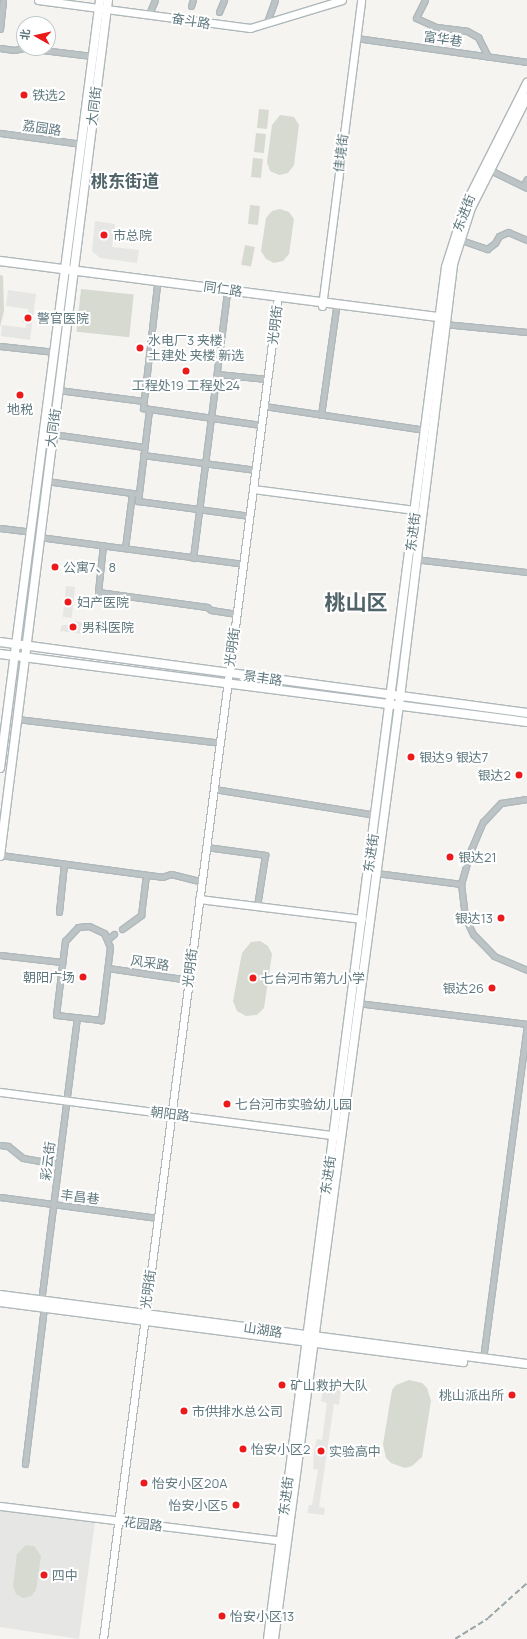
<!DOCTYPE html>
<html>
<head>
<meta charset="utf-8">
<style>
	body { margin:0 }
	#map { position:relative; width:527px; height:1639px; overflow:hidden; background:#f5f4f1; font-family:Manrope,"Noto Sans SC",sans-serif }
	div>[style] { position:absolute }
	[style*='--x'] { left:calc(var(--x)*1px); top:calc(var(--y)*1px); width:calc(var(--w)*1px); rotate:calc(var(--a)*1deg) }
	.built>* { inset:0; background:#e6e6e5; transform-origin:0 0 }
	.green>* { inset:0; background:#d6dad0; transform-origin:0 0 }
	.roads { filter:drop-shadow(1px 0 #afb8bb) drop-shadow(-1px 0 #afb8bb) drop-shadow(0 1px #afb8bb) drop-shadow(0 -1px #afb8bb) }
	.street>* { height:5px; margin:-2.5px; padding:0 2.5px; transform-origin:2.5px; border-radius:2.5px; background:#bdc4c6 }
	.secondary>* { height:7px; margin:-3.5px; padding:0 3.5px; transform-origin:3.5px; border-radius:3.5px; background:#fff }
	.primary>* { height:8px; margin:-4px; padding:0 4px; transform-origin:4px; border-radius:4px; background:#fff }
	.rail>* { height:1.5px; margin-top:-0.75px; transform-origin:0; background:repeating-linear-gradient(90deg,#9ca7aa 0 6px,transparent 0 9px) }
	.dots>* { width:11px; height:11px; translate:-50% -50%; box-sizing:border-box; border:2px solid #fff; border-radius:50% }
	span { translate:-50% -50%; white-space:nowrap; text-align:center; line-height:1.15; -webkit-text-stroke:4px #fff; paint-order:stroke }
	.street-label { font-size:13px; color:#5e787e }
	.poi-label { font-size:13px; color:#5e787e }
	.left { translate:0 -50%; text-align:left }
	.right { translate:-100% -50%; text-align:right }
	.district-label { font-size:17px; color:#516469; font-weight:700 }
	.town-label { font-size:21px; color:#516469; font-weight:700 }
	.north { position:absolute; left:16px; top:16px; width:40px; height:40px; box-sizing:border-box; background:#fff; border:1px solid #bfc9cb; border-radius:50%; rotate:278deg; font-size:11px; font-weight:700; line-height:16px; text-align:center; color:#5e787e }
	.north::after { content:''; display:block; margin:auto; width:14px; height:18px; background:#ec1a1a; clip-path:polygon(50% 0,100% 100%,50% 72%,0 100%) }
</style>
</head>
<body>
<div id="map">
	<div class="built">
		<i style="clip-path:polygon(95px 221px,115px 224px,112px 247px,139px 250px,137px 263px,100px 258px,92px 251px)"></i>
		<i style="clip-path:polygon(8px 290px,36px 294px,30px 340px,1px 336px,2px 325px,26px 328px,26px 323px,22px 322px,24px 313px,28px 314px,28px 309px,6px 306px)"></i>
		<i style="left:66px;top:586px;width:9px;height:31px;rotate:6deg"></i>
		<i style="clip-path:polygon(75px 621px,84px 623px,83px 634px,60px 631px,62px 625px,74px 625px)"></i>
		<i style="clip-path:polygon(323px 1387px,341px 1390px,339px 1405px,334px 1404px,319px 1507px,325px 1508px,324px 1515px,307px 1513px,309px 1505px,312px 1505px,318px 1470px,313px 1469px,314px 1451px,317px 1439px,322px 1440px,327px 1403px,321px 1401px)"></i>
		<i style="clip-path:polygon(0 1510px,95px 1522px,79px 1639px,0 1627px)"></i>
	</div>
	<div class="green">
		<i style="left:259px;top:109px;width:10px;height:19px;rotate:6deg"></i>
		<i style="clip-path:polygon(280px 115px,294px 117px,299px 125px,294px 165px,288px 173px,279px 175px,270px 171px,267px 162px,272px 125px)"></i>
		<i style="left:256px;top:133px;width:10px;height:19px;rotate:6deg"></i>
		<i style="left:253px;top:158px;width:10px;height:19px;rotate:6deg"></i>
		<i style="left:250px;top:205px;width:10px;height:19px;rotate:6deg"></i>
		<i style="clip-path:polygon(280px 209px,289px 212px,294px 219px,289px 254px,283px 261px,274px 263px,266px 259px,261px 251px,266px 218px,272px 211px)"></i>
		<i style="left:245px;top:245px;width:10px;height:20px;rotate:11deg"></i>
		<i style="clip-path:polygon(0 275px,3px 276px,4px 311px,0 327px)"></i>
		<i style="left:81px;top:289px;width:53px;height:43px;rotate:6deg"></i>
		<i style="clip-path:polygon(260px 941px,268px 946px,272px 954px,264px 1008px,257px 1015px,246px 1016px,237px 1011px,233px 1001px,242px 953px,251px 942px)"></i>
		<i style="clip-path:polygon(409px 1380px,422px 1383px,427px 1388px,431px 1401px,422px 1457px,412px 1466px,405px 1468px,391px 1463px,386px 1458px,383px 1444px,392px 1390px,396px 1385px)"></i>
		<i style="clip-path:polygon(26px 1545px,34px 1546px,41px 1556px,36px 1590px,31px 1596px,23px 1598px,16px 1594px,13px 1586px,17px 1554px)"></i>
	</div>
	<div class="roads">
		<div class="street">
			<i style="--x:425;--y:0;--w:20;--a:117"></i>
			<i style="--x:416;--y:18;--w:22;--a:24"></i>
			<i style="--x:436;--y:27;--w:31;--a:7"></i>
			<i style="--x:467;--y:31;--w:13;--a:29"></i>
			<i style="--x:478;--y:37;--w:22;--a:63"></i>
			<i style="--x:191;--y:6;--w:6;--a:-72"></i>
			<i style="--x:219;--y:12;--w:13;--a:-67"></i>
			<i style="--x:149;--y:14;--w:15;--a:-67"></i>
			<i style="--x:267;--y:22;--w:23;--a:-70"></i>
			<i style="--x:0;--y:29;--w:29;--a:-84"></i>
			<i style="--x:356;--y:38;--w:173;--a:8"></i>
			<i style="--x:0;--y:48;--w:14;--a:8"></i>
			<i style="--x:14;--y:50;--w:10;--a:-11"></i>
			<i style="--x:26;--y:48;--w:66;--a:6.9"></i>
			<i style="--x:0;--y:133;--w:82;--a:7.7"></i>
			<i style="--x:490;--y:170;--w:41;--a:25.9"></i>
			<i style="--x:523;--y:186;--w:8;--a:-60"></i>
			<i style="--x:461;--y:240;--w:28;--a:19"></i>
			<i style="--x:487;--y:249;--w:10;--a:-37"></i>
			<i style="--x:495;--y:243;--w:8;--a:-60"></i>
			<i style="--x:499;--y:236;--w:10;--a:-24"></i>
			<i style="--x:508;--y:232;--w:21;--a:23"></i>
			<i style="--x:157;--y:285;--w:124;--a:96.5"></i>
			<i style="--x:143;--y:408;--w:119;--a:8.2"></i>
			<i style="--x:444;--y:324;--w:83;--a:5.5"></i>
			<i style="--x:0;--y:346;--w:55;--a:6.2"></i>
			<i style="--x:217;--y:374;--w:50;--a:5.7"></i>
			<i style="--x:58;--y:390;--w:86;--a:7.4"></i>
			<i style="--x:264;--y:406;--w:163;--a:8.5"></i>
			<i style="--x:149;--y:410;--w:92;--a:96.9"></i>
			<i style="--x:138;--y:501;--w:113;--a:7.6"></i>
			<i style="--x:321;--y:415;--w:108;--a:-82"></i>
			<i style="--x:52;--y:434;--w:93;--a:8"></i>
			<i style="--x:143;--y:455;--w:114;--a:7.6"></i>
			<i style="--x:46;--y:481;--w:94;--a:8"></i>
			<i style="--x:0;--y:528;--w:31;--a:7"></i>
			<i style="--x:39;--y:537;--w:206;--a:7.5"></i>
			<i style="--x:103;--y:545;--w:47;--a:96.1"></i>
			<i style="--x:98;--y:592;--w:110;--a:7.8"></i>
			<i style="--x:207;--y:607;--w:5;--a:37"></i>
			<i style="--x:211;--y:610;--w:26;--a:9"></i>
			<i style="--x:125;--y:548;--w:55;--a:-82.7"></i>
			<i style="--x:193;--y:558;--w:266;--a:-82.7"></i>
			<i style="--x:414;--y:559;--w:114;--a:6.6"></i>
			<i style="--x:17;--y:719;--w:204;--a:6.7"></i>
			<i style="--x:214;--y:789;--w:164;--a:9.1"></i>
			<i style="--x:206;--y:847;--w:60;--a:7.7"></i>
			<i style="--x:265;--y:855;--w:52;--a:98.9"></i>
			<i style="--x:0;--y:855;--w:163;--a:7.7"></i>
			<i style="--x:162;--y:877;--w:9;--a:-18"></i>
			<i style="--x:171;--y:874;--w:32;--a:14"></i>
			<i style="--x:376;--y:873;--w:86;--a:7.4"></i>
			<i style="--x:461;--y:884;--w:33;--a:83"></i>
			<i style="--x:465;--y:917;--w:19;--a:65"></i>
			<i style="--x:473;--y:934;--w:30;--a:46"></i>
			<i style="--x:494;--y:956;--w:36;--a:23"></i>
			<i style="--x:461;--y:884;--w:33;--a:-74"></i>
			<i style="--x:470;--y:852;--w:33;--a:-67"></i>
			<i style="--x:483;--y:822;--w:26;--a:-47"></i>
			<i style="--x:501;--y:803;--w:26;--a:-9"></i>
			<i style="--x:59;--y:912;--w:48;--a:-84.1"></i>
			<i style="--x:89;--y:926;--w:17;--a:25"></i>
			<i style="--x:104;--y:933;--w:15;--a:67"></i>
			<i style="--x:110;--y:947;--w:74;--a:97"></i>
			<i style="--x:101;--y:1020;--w:45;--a:-173.7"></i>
			<i style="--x:56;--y:1015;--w:75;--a:-83.1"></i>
			<i style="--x:65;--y:941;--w:19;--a:-47"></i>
			<i style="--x:78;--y:927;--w:11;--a:-5"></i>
			<i style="--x:122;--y:929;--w:24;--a:-36"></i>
			<i style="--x:141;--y:915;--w:40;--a:-82.9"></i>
			<i style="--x:108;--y:939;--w:8;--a:-40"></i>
			<i style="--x:0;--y:955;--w:62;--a:6.4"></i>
			<i style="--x:108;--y:968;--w:82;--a:8.4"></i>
			<i style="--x:358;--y:1003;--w:170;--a:7.1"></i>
			<i style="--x:0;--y:1145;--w:8;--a:7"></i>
			<i style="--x:8;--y:1146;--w:19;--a:39"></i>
			<i style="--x:23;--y:1158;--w:36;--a:10"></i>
			<i style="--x:0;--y:1197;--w:159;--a:7.6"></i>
			<i style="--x:41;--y:1302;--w:287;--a:-82.8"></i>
			<i style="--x:483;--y:1359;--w:337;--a:-82.5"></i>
			<i style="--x:25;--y:1464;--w:157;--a:-83.1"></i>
		</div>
		<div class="secondary">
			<i style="--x:38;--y:0;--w:214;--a:7.5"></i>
			<i style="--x:250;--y:28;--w:96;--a:-16.9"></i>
			<i style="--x:322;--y:306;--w:308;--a:-82.7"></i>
			<i style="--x:253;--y:489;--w:163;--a:7.4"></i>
			<i style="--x:199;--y:899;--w:164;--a:7"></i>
			<i style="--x:0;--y:1092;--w:342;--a:7.4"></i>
			<i style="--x:0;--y:1506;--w:287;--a:7"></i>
			<i style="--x:103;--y:1639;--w:1353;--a:-82.57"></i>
		</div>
		<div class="primary">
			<i style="--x:0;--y:261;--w:449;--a:7.3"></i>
			<i style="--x:0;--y:642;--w:532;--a:7.67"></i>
			<i style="--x:0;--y:654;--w:531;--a:7.35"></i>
			<i style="--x:0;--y:768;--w:774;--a:-82.58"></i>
			<i style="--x:0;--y:856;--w:863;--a:-82.81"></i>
			<i style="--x:0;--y:1295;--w:531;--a:7.46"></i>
			<i style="--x:0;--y:1302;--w:467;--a:7.4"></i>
			<i style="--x:268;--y:1639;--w:1383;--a:-82.61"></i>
			<i style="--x:446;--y:267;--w:66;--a:-72.4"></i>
			<i style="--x:466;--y:204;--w:136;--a:-63.2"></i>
			<i style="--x:274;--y:1639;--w:950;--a:-82.38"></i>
			<i style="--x:400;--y:697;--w:436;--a:-83"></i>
			<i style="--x:453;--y:264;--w:59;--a:-72.2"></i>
			<i style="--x:471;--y:208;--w:124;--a:-63.2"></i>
		</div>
	</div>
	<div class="rail">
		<i style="--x:455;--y:1639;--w:39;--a:-32"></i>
		<i style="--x:488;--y:1618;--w:52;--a:-41.9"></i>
	</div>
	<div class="dots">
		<i style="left:24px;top:95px;background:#ec1a1a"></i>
		<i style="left:104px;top:235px;background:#ec1a1a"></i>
		<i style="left:28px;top:318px;background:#ec1a1a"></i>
		<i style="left:140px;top:348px;background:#ec1a1a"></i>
		<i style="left:186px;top:371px;background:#ec1a1a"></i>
		<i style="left:20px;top:395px;background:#ec1a1a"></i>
		<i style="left:55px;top:567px;background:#ec1a1a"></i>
		<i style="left:68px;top:602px;background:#ec1a1a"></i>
		<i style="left:73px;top:627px;background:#ec1a1a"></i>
		<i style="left:411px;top:757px;background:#ec1a1a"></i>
		<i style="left:519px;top:775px;background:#ec1a1a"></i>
		<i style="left:450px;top:857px;background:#ec1a1a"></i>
		<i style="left:501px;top:918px;background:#ec1a1a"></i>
		<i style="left:83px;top:977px;background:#ec1a1a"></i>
		<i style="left:253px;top:978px;background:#ec1a1a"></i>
		<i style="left:492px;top:988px;background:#ec1a1a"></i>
		<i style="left:227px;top:1104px;background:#ec1a1a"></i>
		<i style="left:282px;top:1385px;background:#ec1a1a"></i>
		<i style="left:512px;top:1395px;background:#ec1a1a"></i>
		<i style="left:184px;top:1411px;background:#ec1a1a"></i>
		<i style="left:243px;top:1449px;background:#ec1a1a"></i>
		<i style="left:321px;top:1451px;background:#ec1a1a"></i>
		<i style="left:144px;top:1483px;background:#ec1a1a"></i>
		<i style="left:236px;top:1505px;background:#ec1a1a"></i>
		<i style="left:44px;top:1575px;background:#ec1a1a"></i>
		<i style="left:222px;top:1616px;background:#ec1a1a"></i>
	</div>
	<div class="street-label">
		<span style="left:191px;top:21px;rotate:9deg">奋斗路</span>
		<span style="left:443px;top:39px;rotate:8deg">富华巷</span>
		<span style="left:94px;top:106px;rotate:-83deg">大同街</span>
		<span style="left:42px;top:128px;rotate:8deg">荔园路</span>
		<span style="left:341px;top:153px;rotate:-83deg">佳境街</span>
		<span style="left:464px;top:213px;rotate:-69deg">东进街</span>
		<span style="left:223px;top:289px;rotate:8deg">同仁路</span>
		<span style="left:275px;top:325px;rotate:-83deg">光明街</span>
		<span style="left:53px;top:428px;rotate:-82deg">大同街</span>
		<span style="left:413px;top:532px;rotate:-83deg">东进街</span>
		<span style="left:232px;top:647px;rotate:-82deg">光明街</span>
		<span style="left:263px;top:678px;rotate:8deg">景丰路</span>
		<span style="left:371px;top:853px;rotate:-82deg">东进街</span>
		<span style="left:150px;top:963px;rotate:8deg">风采路</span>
		<span style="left:190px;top:968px;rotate:-83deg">光明街</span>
		<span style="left:170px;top:1114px;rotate:7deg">朝阳路</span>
		<span style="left:48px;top:1161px;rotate:-83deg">彩云街</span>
		<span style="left:328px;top:1175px;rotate:-82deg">东进街</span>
		<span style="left:80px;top:1197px;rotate:7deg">丰昌巷</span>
		<span style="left:148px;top:1289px;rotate:-82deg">光明街</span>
		<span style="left:263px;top:1330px;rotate:8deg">山湖路</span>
		<span style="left:286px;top:1496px;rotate:-83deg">东进街</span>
		<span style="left:143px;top:1524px;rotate:7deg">花园路</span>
	</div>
	<div class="poi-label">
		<span class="left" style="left:32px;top:95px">铁选2</span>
		<span class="left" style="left:113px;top:235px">市总院</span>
		<span class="left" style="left:37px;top:318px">警官医院</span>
		<span class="left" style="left:148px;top:348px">水电厂3 夹楼<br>土建处 夹楼 新选</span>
		<span style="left:186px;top:385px">工程处19 工程处24</span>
		<span style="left:20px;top:409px">地税</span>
		<span class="left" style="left:63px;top:567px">公寓7、8</span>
		<span class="left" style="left:77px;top:602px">妇产医院</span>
		<span class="left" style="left:82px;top:627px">男科医院</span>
		<span class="left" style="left:419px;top:757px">银达9 银达7</span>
		<span class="right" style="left:511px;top:775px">银达2</span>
		<span class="left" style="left:458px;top:857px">银达21</span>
		<span class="right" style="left:493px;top:918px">银达13</span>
		<span class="right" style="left:75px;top:977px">朝阳广场</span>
		<span class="left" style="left:261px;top:978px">七台河市第九小学</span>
		<span class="right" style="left:484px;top:988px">银达26</span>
		<span class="left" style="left:235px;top:1104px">七台河市实验幼儿园</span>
		<span class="left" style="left:290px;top:1385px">矿山救护大队</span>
		<span class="right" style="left:504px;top:1395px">桃山派出所</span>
		<span class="left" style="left:192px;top:1411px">市供排水总公司</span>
		<span class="left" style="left:251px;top:1449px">怡安小区2</span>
		<span class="left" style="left:329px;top:1451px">实验高中</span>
		<span class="left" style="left:152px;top:1483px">怡安小区20A</span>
		<span class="right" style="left:228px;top:1505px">怡安小区5</span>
		<span class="left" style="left:52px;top:1575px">四中</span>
		<span class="left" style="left:230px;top:1616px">怡安小区13</span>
	</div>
	<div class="district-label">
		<span style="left:125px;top:181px">桃东街道</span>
	</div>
	<div class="town-label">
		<span style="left:356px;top:602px">桃山区</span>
	</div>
	<div class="north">北</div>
</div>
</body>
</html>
